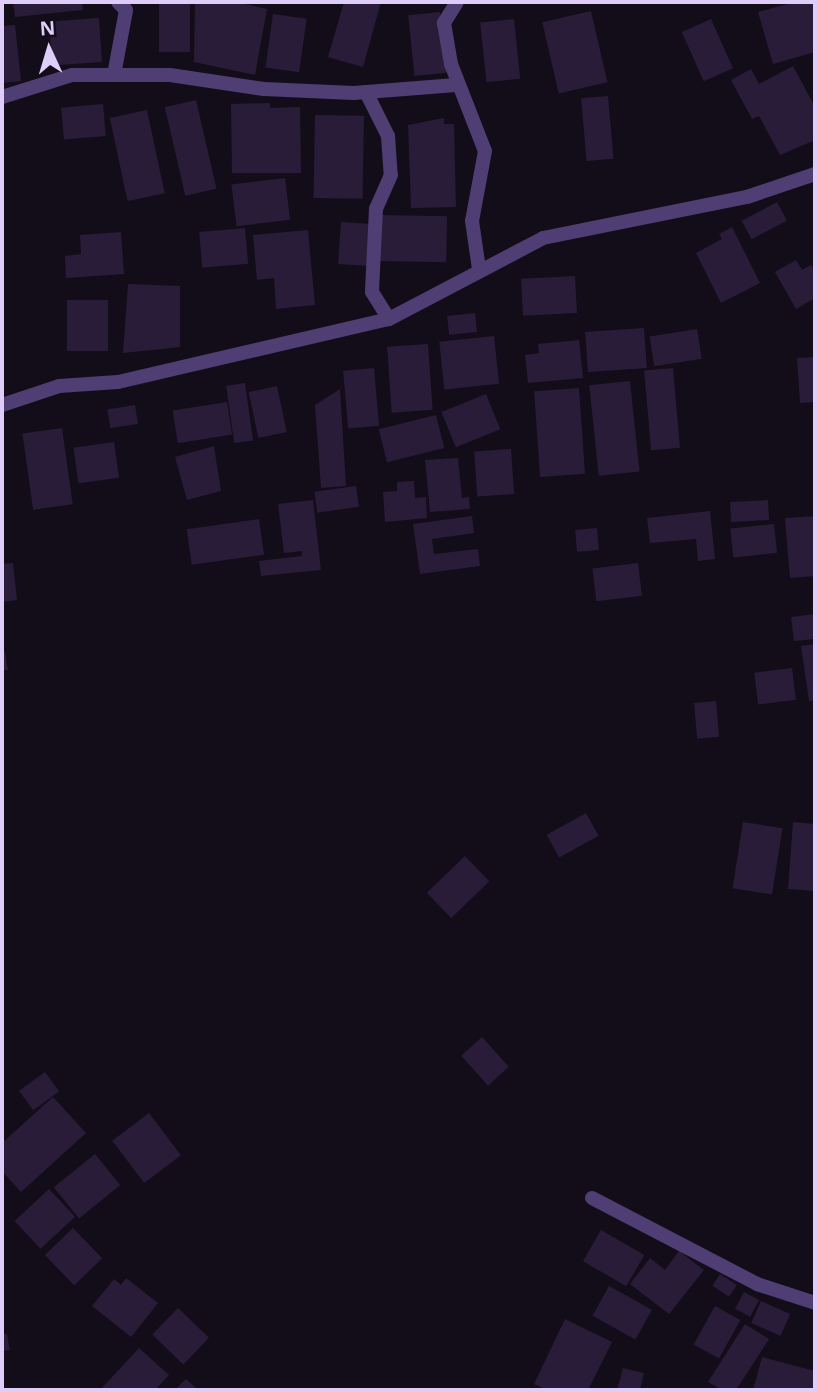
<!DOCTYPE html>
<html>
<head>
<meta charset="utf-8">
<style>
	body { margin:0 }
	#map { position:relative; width:817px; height:1392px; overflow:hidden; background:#130d1a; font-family:"Noto Sans",sans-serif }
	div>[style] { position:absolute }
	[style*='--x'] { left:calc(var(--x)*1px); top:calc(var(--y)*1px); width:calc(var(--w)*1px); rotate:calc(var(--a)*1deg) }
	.building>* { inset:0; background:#291c38; transform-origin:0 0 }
	.street>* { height:14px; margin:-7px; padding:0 7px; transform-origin:7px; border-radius:7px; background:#4e3e73 }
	span { translate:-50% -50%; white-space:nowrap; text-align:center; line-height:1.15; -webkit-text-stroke:5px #130d1a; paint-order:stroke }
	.frame { position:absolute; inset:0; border:4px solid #ddcdf8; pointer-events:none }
	.north { position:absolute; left:14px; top:14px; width:70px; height:70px; -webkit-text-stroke:5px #130d1a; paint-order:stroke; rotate:356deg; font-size:19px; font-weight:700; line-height:28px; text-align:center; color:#ddcdf8 }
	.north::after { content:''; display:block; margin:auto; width:24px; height:32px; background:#ddcdf8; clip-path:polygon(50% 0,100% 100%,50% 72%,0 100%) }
</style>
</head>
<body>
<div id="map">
	<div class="building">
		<i style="clip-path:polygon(13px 2px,82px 2px,83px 10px,15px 17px)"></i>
		<i style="left:159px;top:2px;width:31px;height:50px"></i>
		<i style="clip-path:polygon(195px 2px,236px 2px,267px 9px,255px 75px,194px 62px)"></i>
		<i style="clip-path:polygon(344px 2px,381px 2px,363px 67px,328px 57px)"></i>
		<i style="clip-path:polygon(795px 2px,815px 2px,815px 52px,773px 64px,758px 12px)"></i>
		<i style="left:591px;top:11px;width:73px;height:50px;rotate:77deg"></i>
		<i style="left:440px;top:12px;width:61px;height:32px;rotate:84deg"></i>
		<i style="left:273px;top:14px;width:34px;height:54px;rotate:8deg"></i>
		<i style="left:99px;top:18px;width:44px;height:50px;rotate:86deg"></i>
		<i style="left:514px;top:19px;width:60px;height:34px;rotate:84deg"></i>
		<i style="left:711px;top:19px;width:54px;height:32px;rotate:66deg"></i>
		<i style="clip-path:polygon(15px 25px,21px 81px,2px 83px,2px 26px)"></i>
		<i style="clip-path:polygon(793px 66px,815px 107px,815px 146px,813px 141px,780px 155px,759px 116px,752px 119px,731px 80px,751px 69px,759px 84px)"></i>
		<i style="left:608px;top:96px;width:63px;height:27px;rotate:85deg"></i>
		<i style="left:196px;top:100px;width:91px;height:32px;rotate:77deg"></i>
		<i style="clip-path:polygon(270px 103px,270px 108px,300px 107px,301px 173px,232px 173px,231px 104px)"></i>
		<i style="left:103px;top:104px;width:32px;height:42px;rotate:85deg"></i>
		<i style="left:147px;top:110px;width:85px;height:38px;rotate:78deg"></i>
		<i style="left:315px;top:115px;width:49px;height:83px;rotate:1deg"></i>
		<i style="clip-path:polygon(444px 118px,444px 124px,454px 124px,456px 207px,411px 208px,408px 125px)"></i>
		<i style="left:285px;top:178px;width:42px;height:54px;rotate:83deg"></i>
		<i style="left:777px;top:202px;width:21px;height:40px;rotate:62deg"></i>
		<i style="left:379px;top:215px;width:68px;height:46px;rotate:1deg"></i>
		<i style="left:341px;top:222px;width:30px;height:42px;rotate:4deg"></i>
		<i style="clip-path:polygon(732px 227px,760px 283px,721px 303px,696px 253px,722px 239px,719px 234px)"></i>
		<i style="left:245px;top:228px;width:36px;height:46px;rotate:85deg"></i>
		<i style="clip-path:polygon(308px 230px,315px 305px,276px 309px,274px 278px,257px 280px,253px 235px)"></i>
		<i style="clip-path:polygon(121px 232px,124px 274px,66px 278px,65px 256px,81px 254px,80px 235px)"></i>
		<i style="clip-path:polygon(796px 260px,802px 270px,811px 265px,815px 273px,815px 298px,796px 309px,775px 272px)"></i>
		<i style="left:575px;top:276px;width:37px;height:54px;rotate:87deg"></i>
		<i style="clip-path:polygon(128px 284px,180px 286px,180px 347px,123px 353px)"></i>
		<i style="left:67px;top:300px;width:41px;height:51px"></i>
		<i style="left:475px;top:313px;width:19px;height:28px;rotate:84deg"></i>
		<i style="left:644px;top:328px;width:40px;height:59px;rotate:86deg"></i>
		<i style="left:697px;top:329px;width:30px;height:48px;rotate:81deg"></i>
		<i style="left:494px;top:336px;width:48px;height:55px;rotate:84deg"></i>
		<i style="clip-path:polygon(579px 340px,583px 378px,528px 383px,525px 355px,539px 353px,538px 344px)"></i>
		<i style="left:428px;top:344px;width:66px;height:41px;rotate:86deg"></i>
		<i style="clip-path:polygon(815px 357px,815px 402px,800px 403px,797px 358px)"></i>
		<i style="left:374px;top:368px;width:58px;height:31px;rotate:85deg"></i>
		<i style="left:673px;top:368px;width:80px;height:29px;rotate:85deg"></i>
		<i style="left:630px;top:381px;width:91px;height:41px;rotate:84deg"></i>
		<i style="left:245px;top:383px;width:58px;height:19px;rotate:82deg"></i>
		<i style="left:277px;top:386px;width:47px;height:29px;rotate:78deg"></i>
		<i style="left:579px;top:388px;width:86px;height:45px;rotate:86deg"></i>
		<i style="clip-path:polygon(340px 389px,346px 486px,321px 488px,315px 405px)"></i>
		<i style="left:486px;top:394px;width:38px;height:48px;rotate:68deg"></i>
		<i style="left:227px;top:402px;width:33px;height:55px;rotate:81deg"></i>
		<i style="left:135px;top:405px;width:19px;height:28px;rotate:81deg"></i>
		<i style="left:436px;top:415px;width:34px;height:59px;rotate:76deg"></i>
		<i style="left:62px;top:428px;width:77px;height:40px;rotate:82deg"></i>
		<i style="left:114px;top:442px;width:36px;height:41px;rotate:82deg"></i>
		<i style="clip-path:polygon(214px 446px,221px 491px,187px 500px,175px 457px)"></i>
		<i style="left:511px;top:449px;width:45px;height:37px;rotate:86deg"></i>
		<i style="clip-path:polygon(458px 458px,462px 498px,469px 497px,470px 509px,430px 512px,425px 460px)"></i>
		<i style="clip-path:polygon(414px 481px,415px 498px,426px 497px,427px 518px,385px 522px,383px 492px,397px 491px,397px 482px)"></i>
		<i style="left:356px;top:486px;width:21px;height:42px;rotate:82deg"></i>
		<i style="clip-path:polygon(313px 500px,321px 570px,261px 576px,259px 561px,302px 556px,302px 551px,284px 553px,278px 504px)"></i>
		<i style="left:768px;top:500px;width:20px;height:38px;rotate:87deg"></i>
		<i style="clip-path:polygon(710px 511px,715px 559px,698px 561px,696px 539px,650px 543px,647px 518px)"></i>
		<i style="clip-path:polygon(472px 516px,474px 533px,432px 539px,434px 554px,478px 549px,480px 566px,420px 574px,413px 524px)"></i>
		<i style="clip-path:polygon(815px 516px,815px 576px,790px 578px,785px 518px)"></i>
		<i style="left:259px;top:519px;width:36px;height:73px;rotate:82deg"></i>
		<i style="left:774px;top:524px;width:29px;height:44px;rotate:84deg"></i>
		<i style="left:597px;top:528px;width:22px;height:22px;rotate:85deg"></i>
		<i style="clip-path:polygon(13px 563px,17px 600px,2px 602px,2px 564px)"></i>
		<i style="left:638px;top:563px;width:33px;height:46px;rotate:83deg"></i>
		<i style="clip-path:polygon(815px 614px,815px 639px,794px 641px,791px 617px)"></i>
		<i style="clip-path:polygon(815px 644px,815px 700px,809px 701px,801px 646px)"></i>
		<i style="clip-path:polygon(2px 651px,5px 651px,8px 670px,2px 671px)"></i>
		<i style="left:792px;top:668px;width:32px;height:38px;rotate:83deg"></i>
		<i style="left:716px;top:701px;width:36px;height:22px;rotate:85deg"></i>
		<i style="left:586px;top:813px;width:26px;height:45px;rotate:61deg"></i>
		<i style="left:743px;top:822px;width:40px;height:67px;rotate:9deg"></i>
		<i style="clip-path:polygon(793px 822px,814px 824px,815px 891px,788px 889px)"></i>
		<i style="left:465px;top:856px;width:35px;height:53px;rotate:46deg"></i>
		<i style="left:482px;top:1037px;width:40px;height:28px;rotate:48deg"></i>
		<i style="left:45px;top:1072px;width:24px;height:32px;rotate:54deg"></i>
		<i style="clip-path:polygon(53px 1097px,86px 1133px,21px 1192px,2px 1171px,2px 1143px)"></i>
		<i style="left:149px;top:1113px;width:53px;height:46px;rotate:53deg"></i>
		<i style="left:95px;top:1154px;width:40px;height:53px;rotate:51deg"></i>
		<i style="left:49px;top:1189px;width:38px;height:47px;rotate:47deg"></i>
		<i style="left:73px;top:1228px;width:42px;height:39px;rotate:46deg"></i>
		<i style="left:601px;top:1230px;width:50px;height:36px;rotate:30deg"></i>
		<i style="clip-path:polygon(679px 1251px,704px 1270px,669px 1314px,630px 1284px,650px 1258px,665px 1270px)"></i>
		<i style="left:720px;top:1274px;width:20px;height:14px;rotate:33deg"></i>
		<i style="clip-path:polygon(126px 1278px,158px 1303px,131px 1337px,92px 1306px,114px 1279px,121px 1285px)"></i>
		<i style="left:609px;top:1286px;width:49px;height:34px;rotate:29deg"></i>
		<i style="left:744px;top:1292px;width:17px;height:19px;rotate:28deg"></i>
		<i style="left:761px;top:1301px;width:32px;height:24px;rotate:24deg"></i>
		<i style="left:715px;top:1306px;width:29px;height:44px;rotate:29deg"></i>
		<i style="left:178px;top:1308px;width:43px;height:37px;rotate:44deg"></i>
		<i style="clip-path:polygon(565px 1319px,612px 1342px,588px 1390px,547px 1390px,534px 1384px)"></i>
		<i style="clip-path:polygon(745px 1324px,769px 1339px,736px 1390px,722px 1390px,708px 1382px)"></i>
		<i style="clip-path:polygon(2px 1334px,7px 1334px,10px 1350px,2px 1351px)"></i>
		<i style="clip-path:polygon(139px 1348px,169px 1375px,155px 1390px,100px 1390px)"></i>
		<i style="clip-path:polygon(762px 1357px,815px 1371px,815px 1390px,753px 1390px)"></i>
		<i style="clip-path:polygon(623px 1368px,644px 1373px,640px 1390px,617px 1390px)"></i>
		<i style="clip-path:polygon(186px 1379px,198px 1390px,175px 1390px)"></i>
	</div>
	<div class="street">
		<i style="--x:457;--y:2;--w:25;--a:122"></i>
		<i style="--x:444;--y:23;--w:42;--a:80.3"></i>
		<i style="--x:451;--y:64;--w:93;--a:68.7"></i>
		<i style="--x:485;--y:151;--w:71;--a:100.5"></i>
		<i style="--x:472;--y:221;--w:49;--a:81.7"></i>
		<i style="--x:114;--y:75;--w:66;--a:-79.5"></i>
		<i style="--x:126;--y:10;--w:11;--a:-135"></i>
		<i style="--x:366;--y:92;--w:49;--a:63.4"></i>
		<i style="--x:388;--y:136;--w:39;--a:86"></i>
		<i style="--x:391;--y:175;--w:37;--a:114"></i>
		<i style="--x:376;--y:209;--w:83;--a:92.8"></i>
		<i style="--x:372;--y:292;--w:32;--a:58"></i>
		<i style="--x:2;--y:97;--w:73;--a:-17.4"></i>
		<i style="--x:72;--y:75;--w:98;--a:0"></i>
		<i style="--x:170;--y:75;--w:95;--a:8.5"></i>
		<i style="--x:264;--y:89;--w:90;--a:2.5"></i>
		<i style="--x:354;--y:93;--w:102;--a:-4.5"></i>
		<i style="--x:2;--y:405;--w:60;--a:-18.4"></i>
		<i style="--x:59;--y:386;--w:59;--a:-3.9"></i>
		<i style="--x:118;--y:382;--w:278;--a:-13.1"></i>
		<i style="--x:389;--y:319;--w:174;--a:-27.7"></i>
		<i style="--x:543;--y:238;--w:208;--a:-11.4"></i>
		<i style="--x:747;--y:197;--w:72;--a:-18.7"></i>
		<i style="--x:592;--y:1198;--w:186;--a:27.5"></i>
		<i style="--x:757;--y:1284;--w:61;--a:18.1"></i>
	</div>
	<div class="frame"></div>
	<div class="north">N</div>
</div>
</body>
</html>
